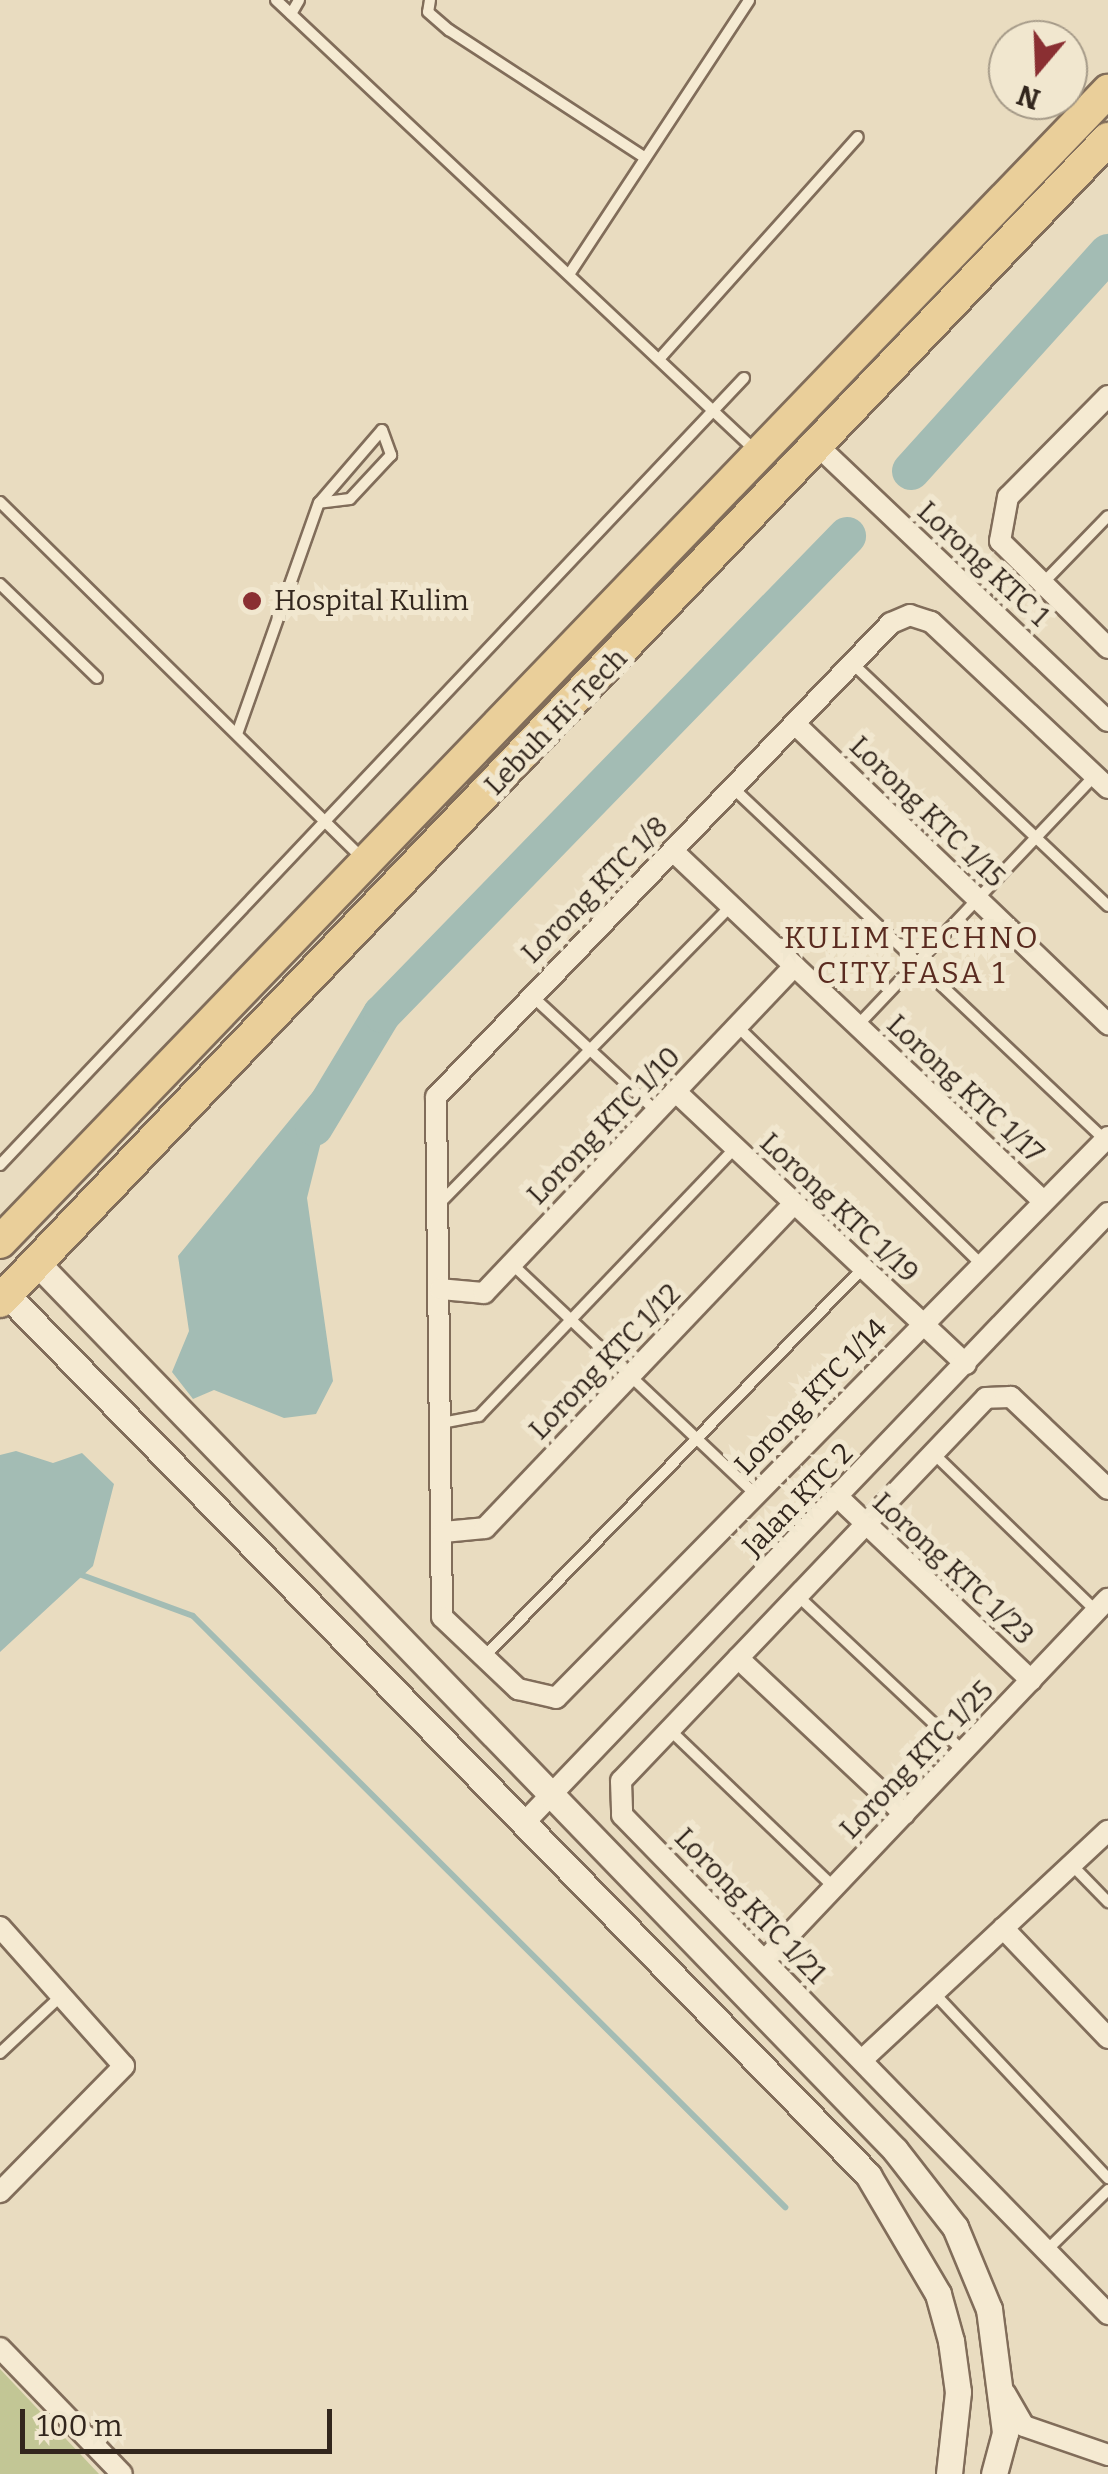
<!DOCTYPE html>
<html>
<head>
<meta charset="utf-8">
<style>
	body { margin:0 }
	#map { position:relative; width:1108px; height:2474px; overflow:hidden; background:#e9dcc0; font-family:Bitter,serif }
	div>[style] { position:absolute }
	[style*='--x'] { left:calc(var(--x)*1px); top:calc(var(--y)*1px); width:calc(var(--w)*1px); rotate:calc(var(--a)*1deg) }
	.green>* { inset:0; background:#c2c695 }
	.water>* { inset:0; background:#a3bcb4 }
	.stream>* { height:6px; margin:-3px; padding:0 3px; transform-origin:3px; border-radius:3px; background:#a3bcb4 }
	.river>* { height:38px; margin:-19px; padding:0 19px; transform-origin:19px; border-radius:19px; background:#a3bcb4 }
	.roads { filter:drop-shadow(2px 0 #816d5a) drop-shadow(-2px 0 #816d5a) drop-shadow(0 2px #816d5a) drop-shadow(0 -2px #816d5a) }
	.service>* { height:10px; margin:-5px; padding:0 5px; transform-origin:5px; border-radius:5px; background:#f5ead2 }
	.minor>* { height:20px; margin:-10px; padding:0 10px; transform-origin:10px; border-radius:10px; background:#f5ead2 }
	.tertiary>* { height:25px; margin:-12.5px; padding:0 12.5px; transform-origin:12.5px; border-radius:12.5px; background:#f5ead2 }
	.primary>* { height:32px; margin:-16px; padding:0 16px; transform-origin:16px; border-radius:16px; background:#eacf9a }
	.dots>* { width:28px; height:28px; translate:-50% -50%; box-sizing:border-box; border:5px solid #f1e7cf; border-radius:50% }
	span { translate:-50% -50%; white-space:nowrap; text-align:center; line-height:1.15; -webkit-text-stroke:10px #f1e7cf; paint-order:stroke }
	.street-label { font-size:28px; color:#32261d }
	.poi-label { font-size:28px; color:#32261d }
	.left { translate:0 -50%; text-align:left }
	.neighbourhood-label { font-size:30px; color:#5a2b20; letter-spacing:2.5px }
	.north { position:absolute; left:988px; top:20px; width:100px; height:100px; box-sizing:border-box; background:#f1e7cf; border:2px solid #a59a88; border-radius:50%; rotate:199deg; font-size:28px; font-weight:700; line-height:40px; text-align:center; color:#32261d }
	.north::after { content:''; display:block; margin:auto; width:35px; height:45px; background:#8a2f32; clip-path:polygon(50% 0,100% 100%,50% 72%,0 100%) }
	.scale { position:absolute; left:20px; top:2409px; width:312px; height:45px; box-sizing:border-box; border:5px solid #32261d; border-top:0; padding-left:12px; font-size:30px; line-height:35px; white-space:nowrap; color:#32261d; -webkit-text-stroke:8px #f1e7cf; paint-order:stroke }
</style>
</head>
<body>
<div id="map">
	<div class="green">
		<i style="clip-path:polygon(0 2369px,99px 2474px,0 2474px)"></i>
	</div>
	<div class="water">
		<i style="clip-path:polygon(326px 1076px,346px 1093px,323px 1134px,307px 1198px,333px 1381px,316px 1414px,284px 1418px,214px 1390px,193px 1399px,172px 1372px,189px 1331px,178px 1256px)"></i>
		<i style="clip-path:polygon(16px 1451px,53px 1463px,82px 1453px,114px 1484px,93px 1566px,0 1652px,0 1455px)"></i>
	</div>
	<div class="stream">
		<i style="--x:79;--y:1574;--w:121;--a:20.2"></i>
		<i style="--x:193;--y:1616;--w:837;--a:44.95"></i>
	</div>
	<div class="river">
		<i style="--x:911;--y:471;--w:294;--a:-47.9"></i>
		<i style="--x:314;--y:1127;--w:132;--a:-59"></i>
		<i style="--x:382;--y:1014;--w:667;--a:-45.79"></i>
	</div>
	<div class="roads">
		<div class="service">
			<i style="--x:276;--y:0;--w:659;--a:43.22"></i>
			<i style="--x:430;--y:0;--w:12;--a:99"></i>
			<i style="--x:428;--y:12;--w:28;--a:41"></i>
			<i style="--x:449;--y:30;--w:234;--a:33.1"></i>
			<i style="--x:291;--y:14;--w:16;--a:-60"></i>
			<i style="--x:570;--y:273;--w:326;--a:-56.7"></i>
			<i style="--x:661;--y:357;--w:295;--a:-48.2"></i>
			<i style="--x:0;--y:502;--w:509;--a:44.52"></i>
			<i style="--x:1043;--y:583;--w:93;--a:-45.9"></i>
			<i style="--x:0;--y:584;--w:135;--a:44.1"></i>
			<i style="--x:852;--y:663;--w:353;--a:43.5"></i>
			<i style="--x:237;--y:734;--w:245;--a:-70.5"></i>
			<i style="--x:319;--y:503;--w:96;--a:-49.2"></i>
			<i style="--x:382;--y:430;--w:27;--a:70"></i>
			<i style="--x:391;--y:455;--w:60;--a:133"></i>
			<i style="--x:350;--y:499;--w:31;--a:173"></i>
			<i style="--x:733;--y:788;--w:512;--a:43.42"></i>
			<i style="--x:532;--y:996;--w:169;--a:42.8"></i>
			<i style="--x:858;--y:1025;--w:343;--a:-46.5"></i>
			<i style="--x:737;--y:1026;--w:339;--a:44.3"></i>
			<i style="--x:0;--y:1165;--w:1083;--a:-46.61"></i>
			<i style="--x:440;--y:1203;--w:416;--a:-45.6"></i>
			<i style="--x:512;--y:1264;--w:335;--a:43.4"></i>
			<i style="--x:442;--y:1423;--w:38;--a:-11"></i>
			<i style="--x:479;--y:1416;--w:371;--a:-46.3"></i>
			<i style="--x:933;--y:1453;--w:227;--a:44.1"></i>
			<i style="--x:798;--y:1596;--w:226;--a:43.2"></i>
			<i style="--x:485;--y:1656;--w:542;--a:-45.75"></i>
			<i style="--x:670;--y:1730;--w:227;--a:43.8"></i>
			<i style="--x:1072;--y:1865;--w:52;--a:45.8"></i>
			<i style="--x:934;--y:1993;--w:254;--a:46.8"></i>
			<i style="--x:0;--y:2053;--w:85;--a:-43.1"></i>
			<i style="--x:1046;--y:2251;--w:87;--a:-44.5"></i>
		</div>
		<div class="minor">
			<i style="--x:1108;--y:396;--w:142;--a:134.7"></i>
			<i style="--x:1008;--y:497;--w:45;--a:100.3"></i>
			<i style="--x:1000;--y:541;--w:152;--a:44.7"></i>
			<i style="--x:819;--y:447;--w:398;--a:43.5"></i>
			<i style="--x:795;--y:724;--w:434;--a:43.8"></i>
			<i style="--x:1108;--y:788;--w:243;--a:-136.8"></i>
			<i style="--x:931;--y:622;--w:22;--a:-162"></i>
			<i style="--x:910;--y:615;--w:21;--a:157"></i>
			<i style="--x:891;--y:623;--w:657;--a:133.83"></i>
			<i style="--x:436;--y:1097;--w:520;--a:89.34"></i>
			<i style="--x:442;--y:1617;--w:105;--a:43.5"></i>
			<i style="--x:518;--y:1689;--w:39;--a:13"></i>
			<i style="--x:556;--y:1698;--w:787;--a:-45.46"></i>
			<i style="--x:674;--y:852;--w:508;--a:43.4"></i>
			<i style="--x:675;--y:1091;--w:399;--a:43.2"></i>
			<i style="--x:440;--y:1289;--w:44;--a:5.2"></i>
			<i style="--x:484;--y:1293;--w:451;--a:-46.5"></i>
			<i style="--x:1108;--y:1489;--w:134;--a:-136.5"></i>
			<i style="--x:1011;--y:1397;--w:25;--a:178"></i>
			<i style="--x:986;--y:1398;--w:529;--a:133.62"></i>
			<i style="--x:621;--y:1781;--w:34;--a:88"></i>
			<i style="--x:622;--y:1815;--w:697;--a:45.76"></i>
			<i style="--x:839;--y:1498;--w:265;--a:43.5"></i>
			<i style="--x:443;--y:1532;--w:42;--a:-5.4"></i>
			<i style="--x:485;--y:1528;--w:448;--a:-46.4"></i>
			<i style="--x:738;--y:1658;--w:228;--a:43.2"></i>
			<i style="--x:525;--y:1822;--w:843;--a:-46.25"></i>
			<i style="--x:0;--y:1927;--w:186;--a:48.3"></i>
			<i style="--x:124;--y:2066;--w:177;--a:134.5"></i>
			<i style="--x:1003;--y:1928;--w:152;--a:46.3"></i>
			<i style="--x:765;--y:1960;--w:498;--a:-46.5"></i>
			<i style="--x:862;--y:2060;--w:336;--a:-43"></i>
			<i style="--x:0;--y:2348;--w:175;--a:45.9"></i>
			<i style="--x:1005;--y:2393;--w:38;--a:60"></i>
			<i style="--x:1024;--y:2426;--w:89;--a:19"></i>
		</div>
		<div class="tertiary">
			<i style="--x:37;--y:1263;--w:1234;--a:45.95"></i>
			<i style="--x:895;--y:2150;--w:98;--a:52.1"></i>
			<i style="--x:955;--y:2227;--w:89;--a:67.5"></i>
			<i style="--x:989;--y:2309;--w:125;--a:82.6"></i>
			<i style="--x:1005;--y:2433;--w:42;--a:105"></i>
			<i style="--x:6;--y:1294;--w:1233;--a:45.62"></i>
			<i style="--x:868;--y:2175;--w:138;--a:59.5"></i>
			<i style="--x:938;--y:2294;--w:49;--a:74.5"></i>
			<i style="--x:951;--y:2341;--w:51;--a:82.2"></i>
			<i style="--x:958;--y:2392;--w:82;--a:96.3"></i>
		</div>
		<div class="primary">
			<i style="--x:0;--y:1242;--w:1598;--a:-46.09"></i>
			<i style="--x:0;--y:1301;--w:1606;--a:-46.36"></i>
		</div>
	</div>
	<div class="dots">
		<i style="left:252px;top:601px;background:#8a2f32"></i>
	</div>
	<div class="street-label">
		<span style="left:983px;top:564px;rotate:43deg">Lorong KTC 1</span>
		<span style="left:556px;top:722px;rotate:-46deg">Lebuh Hi-Tech</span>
		<span style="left:927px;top:812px;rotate:44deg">Lorong KTC 1/15</span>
		<span style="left:595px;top:890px;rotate:-45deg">Lorong KTC 1/8</span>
		<span style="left:965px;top:1089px;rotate:43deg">Lorong KTC 1/17</span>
		<span style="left:604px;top:1126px;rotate:-46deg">Lorong KTC 1/10</span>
		<span style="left:839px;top:1208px;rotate:43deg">Lorong KTC 1/19</span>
		<span style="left:605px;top:1362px;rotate:-46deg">Lorong KTC 1/12</span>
		<span style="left:811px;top:1397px;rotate:-46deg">Lorong KTC 1/14</span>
		<span style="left:798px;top:1500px;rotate:-46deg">Jalan KTC 2</span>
		<span style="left:953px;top:1569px;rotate:43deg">Lorong KTC 1/23</span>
		<span style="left:917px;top:1760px;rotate:-46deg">Lorong KTC 1/25</span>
		<span style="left:750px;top:1906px;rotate:46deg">Lorong KTC 1/21</span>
	</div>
	<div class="poi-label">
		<span class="left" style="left:274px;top:601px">Hospital Kulim</span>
	</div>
	<div class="neighbourhood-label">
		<span style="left:912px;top:955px">KULIM TECHNO<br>CITY FASA 1</span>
	</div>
	<div class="north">N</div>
	<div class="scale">100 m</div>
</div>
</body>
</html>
